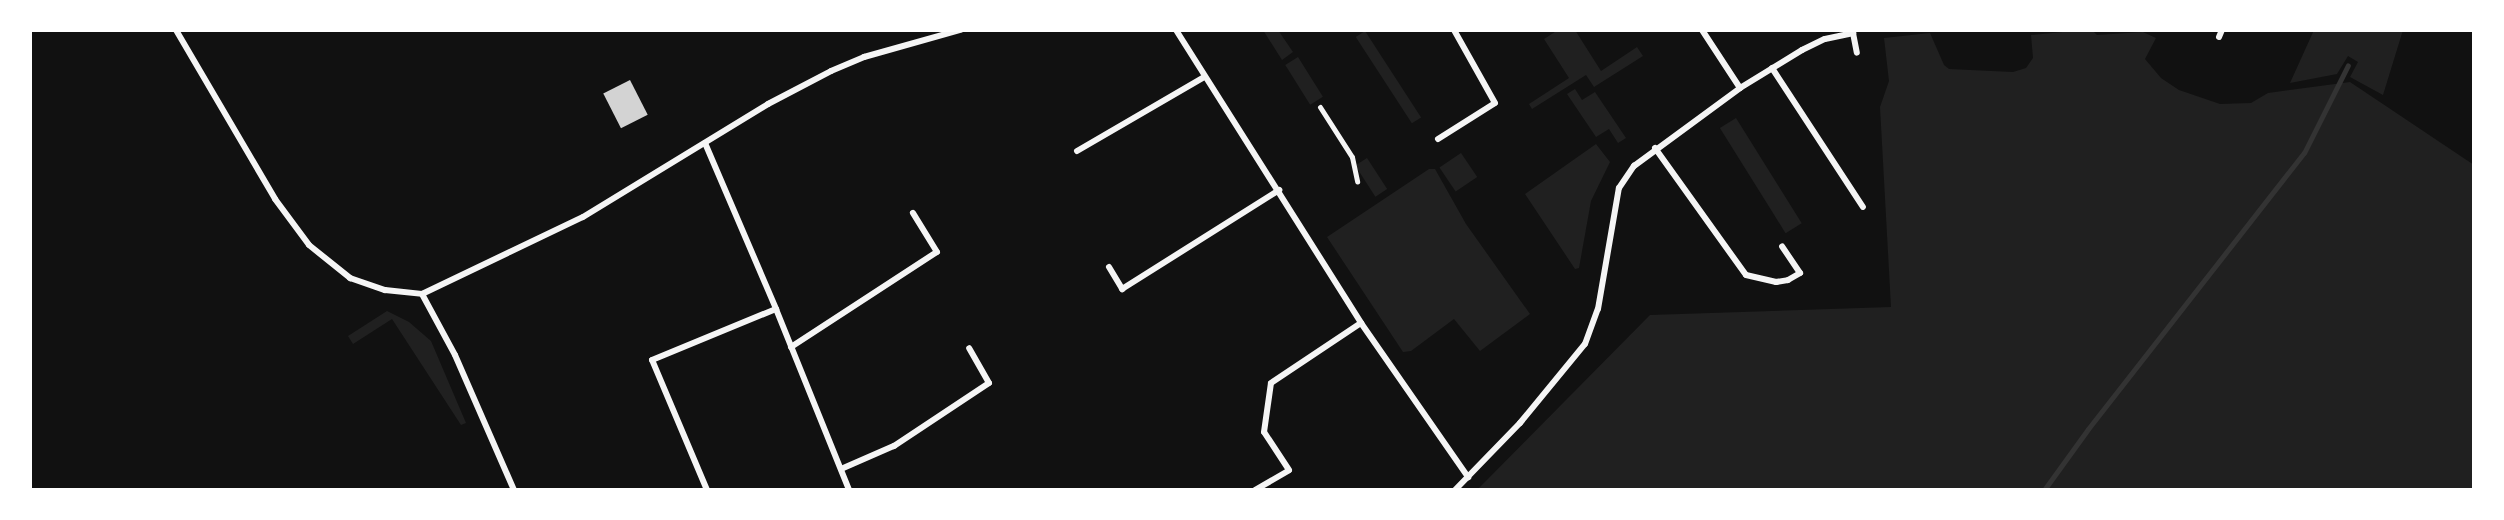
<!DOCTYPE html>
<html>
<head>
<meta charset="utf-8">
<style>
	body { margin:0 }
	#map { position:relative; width:2504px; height:520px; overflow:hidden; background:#111; font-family:"IBM Plex Serif",serif }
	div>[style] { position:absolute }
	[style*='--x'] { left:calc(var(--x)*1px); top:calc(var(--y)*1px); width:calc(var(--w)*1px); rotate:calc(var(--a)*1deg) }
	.green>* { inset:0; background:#202020; transform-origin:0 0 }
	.stream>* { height:5px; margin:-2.5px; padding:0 2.5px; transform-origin:2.5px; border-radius:2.5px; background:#333 }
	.building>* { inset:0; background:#d3d3d3; transform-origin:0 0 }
	.pedestrian>* { height:5px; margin:-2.5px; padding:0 2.5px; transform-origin:2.5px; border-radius:2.5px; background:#f5f5f5 }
	.minor>* { height:6px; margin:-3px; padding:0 3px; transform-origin:3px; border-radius:3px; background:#f5f5f5 }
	span { translate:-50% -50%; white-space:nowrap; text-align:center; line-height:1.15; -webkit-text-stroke:6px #fff; paint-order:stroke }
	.frame { position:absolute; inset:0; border:32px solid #fff; pointer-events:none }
</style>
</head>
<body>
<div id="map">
	<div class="green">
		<i style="clip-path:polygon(1263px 30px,1278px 30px,1293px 52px,1282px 60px)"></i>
		<i style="clip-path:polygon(1558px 30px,1575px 30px,1601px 71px,1637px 47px,1643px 56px,1594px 87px,1586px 75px,1532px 109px,1529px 104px,1569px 78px,1544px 39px)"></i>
		<i style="clip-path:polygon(2083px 30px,2092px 30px,2097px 35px,2143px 32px,2156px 38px,2145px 59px,2161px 78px,2179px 90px,2220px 104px,2251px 103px,2268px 93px,2350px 82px,2474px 165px,2474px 490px,1477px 490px,1650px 315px,1891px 307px,1880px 107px,1889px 81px,1884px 38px,1930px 33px,1944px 65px,1949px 69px,2013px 72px,2026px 68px,2033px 58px,2031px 35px)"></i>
		<i style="clip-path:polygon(2314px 30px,2403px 30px,2383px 95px,2350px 77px,2358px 62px,2348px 56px,2337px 74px,2290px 83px)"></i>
		<i style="left:1365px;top:31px;width:103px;height:11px;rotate:57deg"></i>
		<i style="left:1298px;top:57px;width:47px;height:15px;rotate:58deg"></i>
		<i style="clip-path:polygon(1575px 89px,1582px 100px,1595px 92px,1626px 138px,1618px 143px,1609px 129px,1596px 137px,1567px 94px)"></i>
		<i style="left:1736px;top:118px;width:124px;height:19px;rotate:58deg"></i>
		<i style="clip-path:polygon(1596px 144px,1610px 162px,1591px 201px,1579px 268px,1575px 269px,1525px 194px)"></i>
		<i style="left:1461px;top:153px;width:29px;height:26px;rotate:56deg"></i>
		<i style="left:1367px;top:158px;width:37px;height:14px;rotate:57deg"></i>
		<i style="clip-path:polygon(1429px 169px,1435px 169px,1466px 224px,1530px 314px,1480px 351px,1454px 319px,1411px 351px,1403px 352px,1327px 237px)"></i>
		<i style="clip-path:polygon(387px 311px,409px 322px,431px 341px,466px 423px,461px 425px,392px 319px,353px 344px,348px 336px)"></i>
	</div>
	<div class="stream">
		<i style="--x:2044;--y:490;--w:75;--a:-54.2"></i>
		<i style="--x:2088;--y:429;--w:350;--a:-52"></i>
		<i style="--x:2304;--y:153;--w:98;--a:-63.4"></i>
	</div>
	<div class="building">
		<i style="left:630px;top:80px;width:39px;height:30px;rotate:63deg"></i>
	</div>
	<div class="pedestrian">
		<i style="--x:1320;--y:107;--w:59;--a:57.4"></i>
		<i style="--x:1352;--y:157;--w:25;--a:78"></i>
	</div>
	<div class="minor">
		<i style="--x:176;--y:30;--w:196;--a:59.6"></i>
		<i style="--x:275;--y:199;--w:57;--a:53.5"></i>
		<i style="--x:309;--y:245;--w:53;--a:38.8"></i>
		<i style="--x:350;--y:278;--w:37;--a:19"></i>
		<i style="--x:385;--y:290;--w:37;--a:6"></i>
		<i style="--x:422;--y:294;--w:178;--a:-25.6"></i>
		<i style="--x:583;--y:217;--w:217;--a:-31.4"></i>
		<i style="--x:768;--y:104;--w:71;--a:-27.6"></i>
		<i style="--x:831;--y:71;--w:36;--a:-23"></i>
		<i style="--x:864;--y:57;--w:100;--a:-15.7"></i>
		<i style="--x:1176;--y:30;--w:347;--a:57.7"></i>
		<i style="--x:1361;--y:323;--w:188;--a:55.2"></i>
		<i style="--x:2219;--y:37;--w:8;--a:-67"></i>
		<i style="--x:1772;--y:68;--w:166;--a:56.8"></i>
		<i style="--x:1740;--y:88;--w:73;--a:-31.5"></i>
		<i style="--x:1802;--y:50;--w:25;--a:-26"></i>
		<i style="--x:1825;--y:39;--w:29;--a:-12"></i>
		<i style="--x:1853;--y:33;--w:20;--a:79"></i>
		<i style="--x:1438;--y:139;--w:67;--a:-32.3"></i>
		<i style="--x:1495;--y:103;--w:84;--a:-119.3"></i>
		<i style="--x:705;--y:143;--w:181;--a:66.8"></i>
		<i style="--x:776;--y:309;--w:195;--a:68"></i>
		<i style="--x:1655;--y:148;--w:156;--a:54.4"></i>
		<i style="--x:1746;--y:275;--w:31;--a:13"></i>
		<i style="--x:1776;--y:282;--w:12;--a:-9"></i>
		<i style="--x:1788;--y:280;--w:14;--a:-30"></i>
		<i style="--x:1800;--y:273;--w:32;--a:-124"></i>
		<i style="--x:1077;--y:151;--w:147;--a:-30.2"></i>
		<i style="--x:1109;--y:267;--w:26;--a:59"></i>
		<i style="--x:1122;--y:289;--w:186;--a:-32.2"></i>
		<i style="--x:422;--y:294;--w:69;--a:61.6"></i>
		<i style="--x:455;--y:355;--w:147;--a:66.4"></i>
		<i style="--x:791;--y:347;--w:174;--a:-33.1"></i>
		<i style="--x:937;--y:252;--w:46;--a:-121.6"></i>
		<i style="--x:841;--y:469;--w:58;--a:-23.5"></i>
		<i style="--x:894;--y:446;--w:114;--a:-33.6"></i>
		<i style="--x:989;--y:383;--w:40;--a:-119.7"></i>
		<i style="--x:707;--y:490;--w:141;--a:-112.9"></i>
		<i style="--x:652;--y:360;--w:134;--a:-22.4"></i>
		<i style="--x:1255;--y:490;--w:39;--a:-30"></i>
		<i style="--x:1289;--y:470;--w:45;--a:-123.3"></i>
		<i style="--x:1264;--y:432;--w:49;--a:-81.9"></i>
		<i style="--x:1271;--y:383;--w:108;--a:-33.7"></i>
		<i style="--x:1455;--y:490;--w:93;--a:-45.9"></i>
		<i style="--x:1520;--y:423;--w:102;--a:-50.6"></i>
		<i style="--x:1585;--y:344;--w:37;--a:-70"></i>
		<i style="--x:1598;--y:309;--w:123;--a:-80.2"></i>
		<i style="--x:1619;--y:188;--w:27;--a:-56"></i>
		<i style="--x:1634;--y:166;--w:132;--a:-36.3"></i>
		<i style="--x:1740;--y:88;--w:69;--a:-123.2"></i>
	</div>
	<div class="frame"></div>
</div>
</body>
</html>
